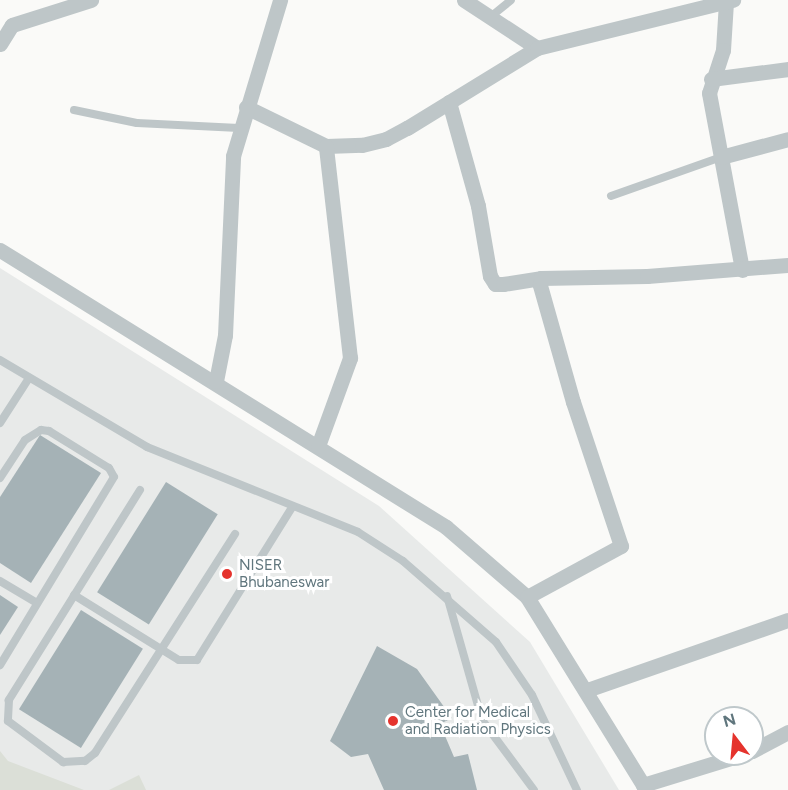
<!DOCTYPE html>
<html>
<head>
<meta charset="utf-8">
<style>
	body { margin:0 }
	#map { position:relative; width:788px; height:790px; overflow:hidden; background:#fafaf8; font-family:Figtree,sans-serif }
	div>[style] { position:absolute }
	[style*='--x'] { left:calc(var(--x)*1px); top:calc(var(--y)*1px); width:calc(var(--w)*1px); rotate:calc(var(--a)*1deg) }
	.built>* { inset:0; background:#e8eae9 }
	.green>* { inset:0; background:#dbdfd7 }
	.building>* { inset:0; background:#a5b2b6; transform-origin:0 0 }
	.lane>* { height:8px; margin:-4px; padding:0 4px; transform-origin:4px; border-radius:4px; background:#bec6c8 }
	.street>* { height:15px; margin:-7.5px; padding:0 7.5px; transform-origin:7.5px; border-radius:7.5px; background:#bec6c8 }
	.dots>* { width:16px; height:16px; translate:-50% -50%; box-sizing:border-box; border:3px solid #fff; border-radius:50% }
	span { translate:-50% -50%; white-space:nowrap; text-align:center; line-height:1.15; -webkit-text-stroke:6px #fff; paint-order:stroke }
	.poi-label { font-size:15px; color:#60767d }
	.left { translate:0 -50%; text-align:left }
	.north { position:absolute; left:704px; top:706px; width:60px; height:60px; box-sizing:border-box; background:#fff; border:2px solid #bfc8cb; border-radius:50%; rotate:344deg; font-size:16px; font-weight:700; line-height:24px; text-align:center; color:#60767d }
	.north::after { content:''; display:block; margin:auto; width:21px; height:27px; background:#e5332d; clip-path:polygon(50% 0,100% 100%,50% 72%,0 100%) }
</style>
</head>
<body>
<div id="map">
	<div class="built">
		<i style="clip-path:polygon(0 268px,379px 506px,530px 642px,619px 790px,0 790px)"></i>
	</div>
	<div class="green">
		<i style="clip-path:polygon(0 751px,8px 761px,84px 790px,0 790px)"></i>
		<i style="clip-path:polygon(139px 775px,146px 790px,109px 790px)"></i>
	</div>
	<div class="building">
		<i style="clip-path:polygon(40px 435px,101px 473px,31px 583px,0 563px,0 497px)"></i>
		<i style="left:166px;top:482px;width:61px;height:130px;rotate:32deg"></i>
		<i style="clip-path:polygon(0 595px,18px 607px,0 635px)"></i>
		<i style="left:81px;top:610px;width:73px;height:117px;rotate:32deg"></i>
		<i style="clip-path:polygon(377px 646px,417px 669px,452px 718px,440px 724px,454px 757px,468px 754px,477px 790px,384px 790px,368px 754px,351px 757px,330px 741px)"></i>
	</div>
	<div class="lane">
		<i style="--x:489;--y:18;--w:28;--a:-39"></i>
		<i style="--x:74;--y:110;--w:64;--a:11.7"></i>
		<i style="--x:137;--y:123;--w:102;--a:2.8"></i>
		<i style="--x:611;--y:196;--w:117;--a:-19.5"></i>
		<i style="--x:0;--y:360;--w:171;--a:30.6"></i>
		<i style="--x:147;--y:447;--w:227;--a:21.9"></i>
		<i style="--x:358;--y:532;--w:54;--a:32.8"></i>
		<i style="--x:403;--y:561;--w:123;--a:41.1"></i>
		<i style="--x:496;--y:642;--w:64;--a:55.8"></i>
		<i style="--x:532;--y:695;--w:105;--a:64.7"></i>
		<i style="--x:0;--y:423;--w:54;--a:-57.2"></i>
		<i style="--x:0;--y:478;--w:45;--a:-56.7"></i>
		<i style="--x:25;--y:440;--w:19;--a:-32"></i>
		<i style="--x:41;--y:430;--w:8;--a:7"></i>
		<i style="--x:49;--y:431;--w:70;--a:31.7"></i>
		<i style="--x:109;--y:468;--w:10;--a:61"></i>
		<i style="--x:114;--y:477;--w:220;--a:121.2"></i>
		<i style="--x:140;--y:490;--w:248;--a:122"></i>
		<i style="--x:9;--y:700;--w:21;--a:93"></i>
		<i style="--x:8;--y:721;--w:69;--a:36.7"></i>
		<i style="--x:63;--y:762;--w:22;--a:-3"></i>
		<i style="--x:85;--y:761;--w:13;--a:-39"></i>
		<i style="--x:95;--y:753;--w:260;--a:-57.4"></i>
		<i style="--x:0;--y:581;--w:43;--a:30.7"></i>
		<i style="--x:74;--y:595;--w:123;--a:31.8"></i>
		<i style="--x:179;--y:660;--w:18;--a:0"></i>
		<i style="--x:197;--y:660;--w:181;--a:-58.1"></i>
		<i style="--x:447;--y:596;--w:129;--a:74.2"></i>
		<i style="--x:482;--y:720;--w:87;--a:53.4"></i>
	</div>
	<div class="street">
		<i style="--x:464;--y:0;--w:87;--a:33.3"></i>
		<i style="--x:726;--y:2;--w:48;--a:93.6"></i>
		<i style="--x:723;--y:50;--w:45;--a:108"></i>
		<i style="--x:709;--y:93;--w:180;--a:79.4"></i>
		<i style="--x:0;--y:44;--w:22;--a:-58"></i>
		<i style="--x:12;--y:25;--w:83;--a:-17.6"></i>
		<i style="--x:711;--y:79;--w:78;--a:-7.4"></i>
		<i style="--x:449;--y:102;--w:108;--a:74.4"></i>
		<i style="--x:478;--y:206;--w:71;--a:80.3"></i>
		<i style="--x:490;--y:276;--w:9;--a:58"></i>
		<i style="--x:495;--y:284;--w:8;--a:0"></i>
		<i style="--x:503;--y:284;--w:38;--a:-9"></i>
		<i style="--x:246;--y:107;--w:89;--a:26"></i>
		<i style="--x:326;--y:146;--w:36;--a:-2"></i>
		<i style="--x:362;--y:145;--w:25;--a:-14"></i>
		<i style="--x:386;--y:139;--w:24;--a:-28"></i>
		<i style="--x:407;--y:128;--w:153;--a:-31.6"></i>
		<i style="--x:537;--y:48;--w:202;--a:-13.8"></i>
		<i style="--x:721;--y:157;--w:69;--a:-15"></i>
		<i style="--x:0;--y:250;--w:525;--a:31.84"></i>
		<i style="--x:446;--y:527;--w:107;--a:40.8"></i>
		<i style="--x:527;--y:597;--w:227;--a:58.3"></i>
		<i style="--x:216;--y:381;--w:47;--a:-78.9"></i>
		<i style="--x:225;--y:335;--w:179;--a:-87.4"></i>
		<i style="--x:233;--y:156;--w:163;--a:-73.2"></i>
		<i style="--x:318;--y:446;--w:94;--a:-70"></i>
		<i style="--x:350;--y:358;--w:213;--a:-96.5"></i>
		<i style="--x:527;--y:597;--w:107;--a:-28.5"></i>
		<i style="--x:621;--y:546;--w:152;--a:-108.4"></i>
		<i style="--x:573;--y:402;--w:122;--a:-105.8"></i>
		<i style="--x:540;--y:285;--w:7;--a:-82"></i>
		<i style="--x:541;--y:278;--w:106;--a:-1.1"></i>
		<i style="--x:647;--y:276;--w:141;--a:-4.5"></i>
		<i style="--x:587;--y:690;--w:213;--a:-19.2"></i>
		<i style="--x:752;--y:751;--w:41;--a:-27.8"></i>
		<i style="--x:643;--y:785;--w:106;--a:-17.1"></i>
	</div>
	<div class="dots">
		<i style="left:227px;top:574px;background:#e5332d"></i>
		<i style="left:393px;top:721px;background:#e5332d"></i>
	</div>
	<div class="poi-label">
		<span class="left" style="left:239px;top:574px">NISER<br>Bhubaneswar</span>
		<span class="left" style="left:405px;top:721px">Center for Medical<br>and Radiation Physics</span>
	</div>
	<div class="north">N</div>
</div>
</body>
</html>
